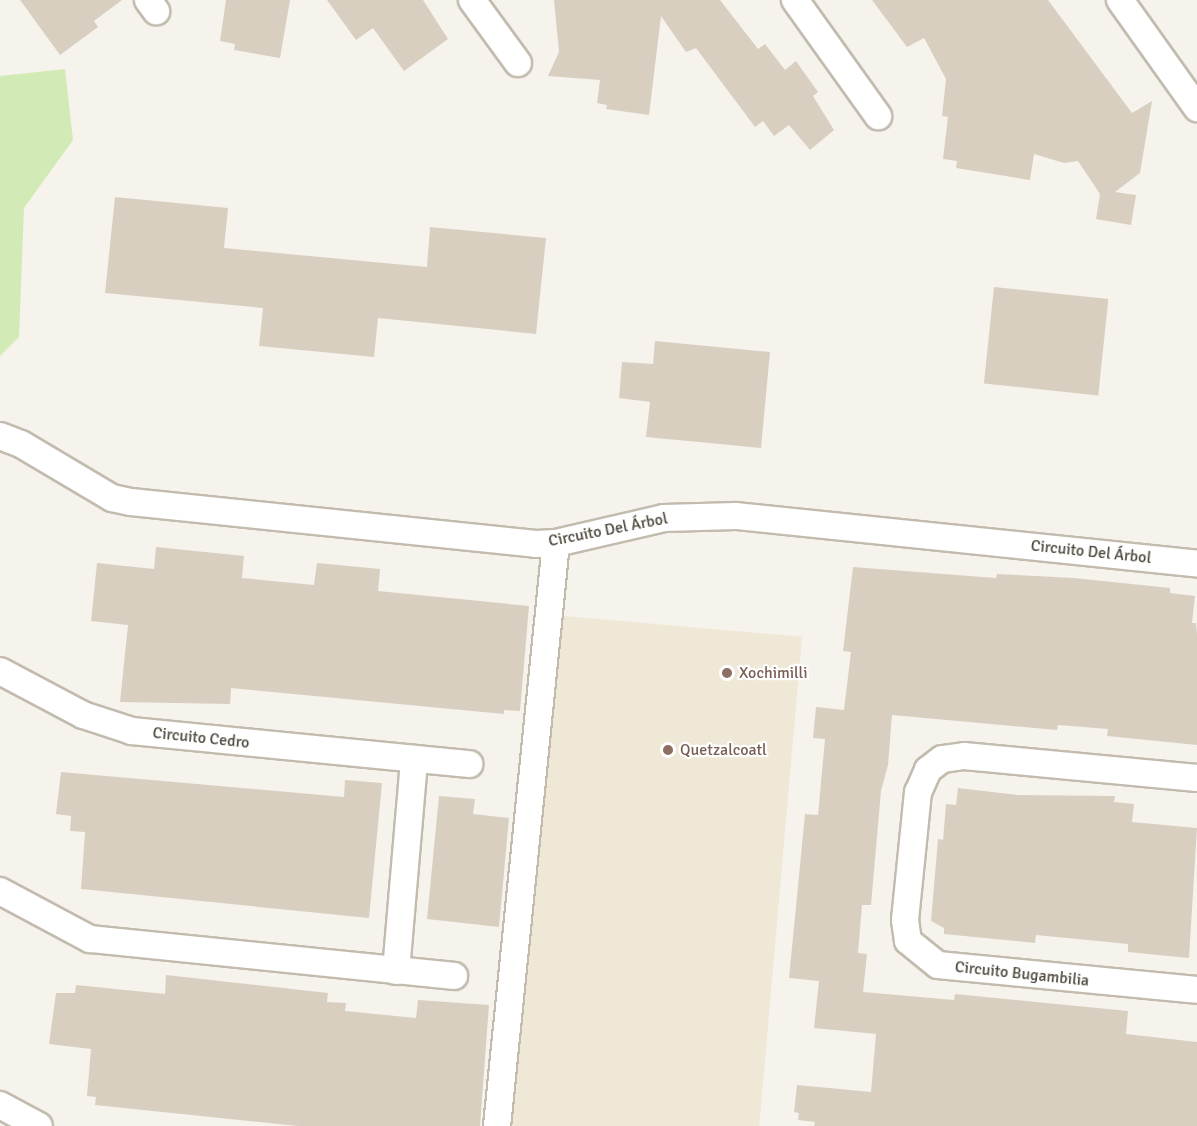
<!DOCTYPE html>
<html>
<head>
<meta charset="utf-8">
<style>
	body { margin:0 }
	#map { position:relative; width:1197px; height:1126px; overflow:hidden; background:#f6f3ec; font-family:Signika,sans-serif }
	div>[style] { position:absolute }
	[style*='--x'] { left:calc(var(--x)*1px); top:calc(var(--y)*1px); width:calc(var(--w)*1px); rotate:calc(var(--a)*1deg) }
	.education>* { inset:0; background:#efe8d6; transform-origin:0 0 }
	.green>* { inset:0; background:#d2eab5 }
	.building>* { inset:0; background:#d8cfc1; transform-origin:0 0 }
	.roads { filter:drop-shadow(2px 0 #c2bbae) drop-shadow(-2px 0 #c2bbae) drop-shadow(0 2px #c2bbae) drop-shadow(0 -2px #c2bbae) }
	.street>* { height:26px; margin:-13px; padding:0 13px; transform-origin:13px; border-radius:13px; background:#fff }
	.dots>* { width:16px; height:16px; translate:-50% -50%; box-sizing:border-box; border:3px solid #fff; border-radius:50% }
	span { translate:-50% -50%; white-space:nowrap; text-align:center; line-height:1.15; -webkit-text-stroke:4.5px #fff; paint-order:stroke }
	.street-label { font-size:16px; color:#4b4439 }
	.education-label { font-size:16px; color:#785e54 }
	.left { translate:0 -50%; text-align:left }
</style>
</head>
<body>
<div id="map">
	<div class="education">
		<i style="left:553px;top:615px;width:250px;height:513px;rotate:5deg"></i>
	</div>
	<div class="green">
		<i style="clip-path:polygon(65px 69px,73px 140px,24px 208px,19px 337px,0 356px,0 76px)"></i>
	</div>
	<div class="building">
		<i style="clip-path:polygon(20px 0,122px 0,94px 21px,98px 27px,60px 55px)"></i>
		<i style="clip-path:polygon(226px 0,290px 0,280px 58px,234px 50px,235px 44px,220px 41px)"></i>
		<i style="clip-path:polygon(327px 0,423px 0,448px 39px,404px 71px,373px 28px,356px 40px)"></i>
		<i style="clip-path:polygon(554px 0,720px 0,758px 49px,765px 44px,785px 70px,796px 61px,818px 92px,813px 96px,834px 130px,810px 150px,789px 125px,774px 136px,763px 121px,755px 127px,696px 48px,686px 52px,661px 16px,649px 115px,606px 109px,607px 105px,597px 103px,600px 80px,548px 76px,559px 52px)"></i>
		<i style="clip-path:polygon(872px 0,1048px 0,1132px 113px,1152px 101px,1140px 173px,1115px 192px,1136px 195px,1131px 225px,1096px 219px,1100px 194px,1078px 161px,1064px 163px,1034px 154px,1030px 180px,956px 168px,957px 161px,943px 159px,948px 117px,942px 116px,946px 79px,924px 38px,907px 47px)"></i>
		<i style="clip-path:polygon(115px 197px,228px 208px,224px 248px,427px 267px,430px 227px,546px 238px,536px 334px,378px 318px,374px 357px,259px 346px,263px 308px,105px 293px)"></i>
		<i style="left:994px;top:287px;width:115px;height:97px;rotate:6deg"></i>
		<i style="clip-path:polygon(655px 341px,770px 352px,761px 448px,646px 437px,650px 402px,619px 398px,622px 362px,653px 364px)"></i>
		<i style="clip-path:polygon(156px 547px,244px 556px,242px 578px,314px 585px,317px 563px,380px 569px,378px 591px,529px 606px,520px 711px,504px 710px,504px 714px,231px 688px,230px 704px,120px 702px,128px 625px,91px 621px,97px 563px,154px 569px)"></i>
		<i style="clip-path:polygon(853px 567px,996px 578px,997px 574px,1074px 578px,1170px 588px,1170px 593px,1195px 596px,1192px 623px,1196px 623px,1197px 634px,1197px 745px,1107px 736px,1108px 729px,1058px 725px,1057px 730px,892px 715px,888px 765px,881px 791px,871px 905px,862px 905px,858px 953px,867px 954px,863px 992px,954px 1000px,955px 994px,1128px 1011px,1126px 1034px,1197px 1042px,1197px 1126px,814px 1126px,815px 1122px,798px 1120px,799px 1113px,794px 1112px,797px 1085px,871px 1092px,876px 1034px,814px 1028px,819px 981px,789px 978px,805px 814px,818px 815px,825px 739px,813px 738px,816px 707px,844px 710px,851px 652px,843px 651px)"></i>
		<i style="clip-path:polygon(61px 772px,344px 797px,345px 780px,382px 783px,369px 918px,81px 889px,85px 832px,70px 831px,71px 816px,56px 814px)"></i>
		<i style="clip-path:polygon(958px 788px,1018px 795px,1115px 796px,1114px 802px,1134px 804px,1132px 822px,1197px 828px,1189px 958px,1128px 952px,1128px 944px,1036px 935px,1035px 943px,944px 934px,944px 928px,931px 921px,938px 839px,943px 840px,946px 804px,956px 805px)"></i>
		<i style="clip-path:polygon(439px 796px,475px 799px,473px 814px,509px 818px,499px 927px,427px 919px)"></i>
		<i style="clip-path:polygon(166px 975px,328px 993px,327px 1002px,346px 1003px,345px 1011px,365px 1013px,416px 1018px,418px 1000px,489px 1005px,480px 1126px,298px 1126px,95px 1105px,96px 1097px,87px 1096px,91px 1049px,49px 1044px,56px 993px,75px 993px,76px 985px,165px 994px)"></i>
	</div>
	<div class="roads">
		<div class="street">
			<i style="--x:148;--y:0;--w:14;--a:54"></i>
			<i style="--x:472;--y:0;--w:78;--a:53.9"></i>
			<i style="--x:795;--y:0;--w:143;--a:54.4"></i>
			<i style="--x:1120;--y:0;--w:133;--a:54.5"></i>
			<i style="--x:0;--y:436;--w:22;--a:21"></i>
			<i style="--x:21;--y:444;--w:106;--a:30.7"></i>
			<i style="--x:112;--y:498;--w:19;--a:12"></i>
			<i style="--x:131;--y:502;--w:407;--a:5.9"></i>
			<i style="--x:536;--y:544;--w:20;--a:-3"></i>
			<i style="--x:556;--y:543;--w:111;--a:-13"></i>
			<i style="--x:664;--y:518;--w:72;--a:-1.6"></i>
			<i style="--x:736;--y:516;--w:463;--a:5.9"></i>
			<i style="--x:0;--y:671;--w:94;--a:27.9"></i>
			<i style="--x:83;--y:715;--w:52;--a:18.1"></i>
			<i style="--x:132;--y:731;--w:339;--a:5.6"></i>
			<i style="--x:1197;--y:778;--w:234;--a:-174.6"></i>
			<i style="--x:964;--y:756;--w:22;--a:172"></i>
			<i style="--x:942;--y:759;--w:18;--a:142"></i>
			<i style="--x:928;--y:770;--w:24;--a:114"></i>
			<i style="--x:918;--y:792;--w:129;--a:95.8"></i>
			<i style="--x:905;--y:920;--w:21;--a:82"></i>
			<i style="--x:908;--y:941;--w:38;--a:39"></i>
			<i style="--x:938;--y:965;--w:260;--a:5.5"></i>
			<i style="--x:0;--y:891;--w:102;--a:28.1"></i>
			<i style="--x:90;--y:939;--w:366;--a:5.8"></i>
			<i style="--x:396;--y:971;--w:213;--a:-85.1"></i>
			<i style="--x:0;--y:1105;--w:44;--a:28.3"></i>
			<i style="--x:497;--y:1126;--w:586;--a:-84.22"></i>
		</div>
	</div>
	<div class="dots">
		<i style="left:727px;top:673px;background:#8d6e63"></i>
		<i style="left:668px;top:750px;background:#8d6e63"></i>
	</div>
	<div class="street-label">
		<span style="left:608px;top:530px;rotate:-11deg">Circuito Del Árbol</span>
		<span style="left:1091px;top:552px;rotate:6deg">Circuito Del Árbol</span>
		<span style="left:201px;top:738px;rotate:6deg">Circuito Cedro</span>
		<span style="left:1022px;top:974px;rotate:6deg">Circuito Bugambilia</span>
	</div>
	<div class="education-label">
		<span class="left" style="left:739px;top:673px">Xochimilli</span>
		<span class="left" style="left:680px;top:750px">Quetzalcoatl</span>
	</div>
</div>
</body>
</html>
